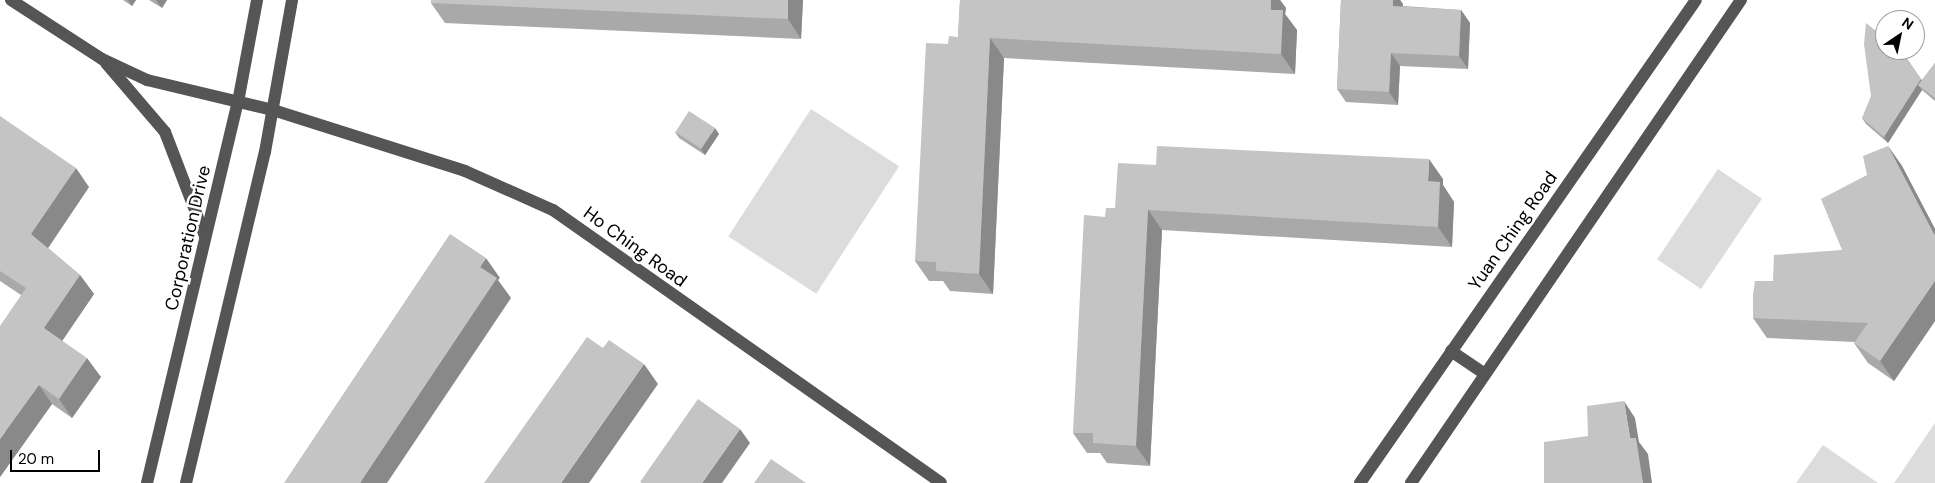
<!DOCTYPE html>
<html>
<head>
<meta charset="utf-8">
<style>
	body { margin:0 }
	#map { position:relative; width:1935px; height:483px; overflow:hidden; background:#fff; font-family:"DM Sans",sans-serif }
	div>[style] { position:absolute }
	[style*='--x'] { left:calc(var(--x)*1px); top:calc(var(--y)*1px); width:calc(var(--w)*1px); rotate:calc(var(--a)*1deg) }
	.green>* { inset:0; background:#dcdcdc; transform-origin:0 0 }
	.minor>* { height:12px; margin:-6px; padding:0 6px; transform-origin:6px; border-radius:6px; background:#555 }
	.wall>* { inset:0; background:#a9a9a9 }
	.shaded-wall>* { inset:0; background:#898989 }
	.building>* { inset:0; background:#c4c4c4; transform-origin:0 0 }
	span { translate:-50% -50%; white-space:nowrap; text-align:center; line-height:1.15; -webkit-text-stroke:5px #fff; paint-order:stroke }
	.street-label { font-size:18px; color:#000 }
	.north { position:absolute; left:1875px; top:10px; width:50px; height:50px; box-sizing:border-box; background:#fff; border:1px solid #999; border-radius:50%; rotate:34deg; font-size:14px; font-weight:700; line-height:20px; text-align:center; color:#000 }
	.north::after { content:''; display:block; margin:auto; width:18px; height:22px; background:#000; clip-path:polygon(50% 0,100% 100%,50% 72%,0 100%) }
	.scale { position:absolute; left:10px; top:450px; width:90px; height:22px; box-sizing:border-box; border:2px solid #000; border-top:0; padding-left:6px; font-size:15px; line-height:18px; white-space:nowrap; color:#000; -webkit-text-stroke:4px #fff; paint-order:stroke }
</style>
</head>
<body>
<div id="map">
	<div class="green">
		<i style="left:811px;top:109px;width:105px;height:152px;rotate:33deg"></i>
		<i style="left:1718px;top:169px;width:53px;height:109px;rotate:34deg"></i>
		<i style="clip-path:polygon(1935px 423px,1935px 483px,1894px 483px,1899px 476px)"></i>
		<i style="clip-path:polygon(1823px 445px,1878px 483px,1796px 483px)"></i>
	</div>
	<div class="minor">
		<i style="--x:11;--y:0;--w:108;--a:33"></i>
		<i style="--x:102;--y:59;--w:50;--a:25"></i>
		<i style="--x:147;--y:80;--w:130;--a:13.4"></i>
		<i style="--x:273;--y:110;--w:201;--a:17.6"></i>
		<i style="--x:465;--y:171;--w:96;--a:23.9"></i>
		<i style="--x:553;--y:210;--w:474;--a:35.1"></i>
		<i style="--x:106;--y:63;--w:91;--a:49.5"></i>
		<i style="--x:165;--y:132;--w:111;--a:69"></i>
		<i style="--x:1451;--y:351;--w:41;--a:34.1"></i>
		<i style="--x:147;--y:483;--w:392;--a:-76.6"></i>
		<i style="--x:238;--y:102;--w:104;--a:-79.4"></i>
		<i style="--x:186;--y:483;--w:340;--a:-76.6"></i>
		<i style="--x:265;--y:152;--w:154;--a:-79.9"></i>
		<i style="--x:1360;--y:483;--w:588;--a:-55.18"></i>
		<i style="--x:1411;--y:483;--w:585;--a:-55.66"></i>
	</div>
	<div class="wall">
		<i style="clip-path:polygon(123px 0,136px 0,132px 6px)"></i>
		<i style="clip-path:polygon(149px 0,167px 0,162px 8px)"></i>
		<i style="clip-path:polygon(803px 0,801px 39px,445px 23px,431px 3px)"></i>
		<i style="clip-path:polygon(960px 0,1280px 0,1286px 8px,1285px 14px,1297px 30px,1295px 74px,1004px 58px,993px 294px,950px 291px,943px 281px,929px 281px,915px 261px,948px 44px,958px 37px)"></i>
		<i style="clip-path:polygon(1341px 0,1400px 0,1403px 4px,1403px 6px,1461px 10px,1470px 23px,1468px 69px,1400px 66px,1398px 105px,1346px 102px,1337px 89px)"></i>
		<i style="clip-path:polygon(1935px 63px,1935px 101px,1922px 90px,1888px 143px,1866px 124px,1862px 118px,1922px 80px)"></i>
		<i style="clip-path:polygon(0 116px,89px 187px,48px 248px,80px 275px,94px 294px,62px 341px,101px 377px,72px 418px,52px 404px,0 477px,21px 295px,0 281px)"></i>
		<i style="clip-path:polygon(675px 132px,719px 134px,705px 155px,679px 138px)"></i>
		<i style="clip-path:polygon(1888px 146px,1902px 166px,1935px 229px,1935px 321px,1894px 381px,1868px 363px,1854px 343px,1855px 342px,1767px 338px,1753px 318px,1773px 281px,1842px 250px)"></i>
		<i style="clip-path:polygon(1443px 179px,1443px 185px,1454px 202px,1452px 247px,1162px 230px,1150px 466px,1107px 463px,1100px 453px,1087px 453px,1073px 433px,1105px 217px,1115px 208px)"></i>
	</div>
	<div class="shaded-wall">
		<i style="clip-path:polygon(128px 0,136px 0,132px 6px)"></i>
		<i style="clip-path:polygon(156px 0,167px 0,162px 8px)"></i>
		<i style="clip-path:polygon(788px 0,803px 0,801px 39px,788px 19px)"></i>
		<i style="clip-path:polygon(1271px 0,1280px 0,1286px 8px,1285px 14px,1297px 30px,1295px 74px,1281px 54px,1271px 10px)"></i>
		<i style="clip-path:polygon(1393px 0,1400px 0,1403px 4px,1402px 19px,1393px 6px)"></i>
		<i style="clip-path:polygon(1461px 10px,1470px 23px,1468px 69px,1459px 56px)"></i>
		<i style="clip-path:polygon(990px 38px,1004px 58px,993px 294px,979px 274px)"></i>
		<i style="clip-path:polygon(1391px 53px,1400px 66px,1398px 105px,1389px 92px)"></i>
		<i style="clip-path:polygon(1903px 53px,1925px 85px,1918px 85px,1922px 90px,1888px 143px,1884px 137px)"></i>
		<i style="clip-path:polygon(715px 128px,719px 134px,705px 155px,701px 149px)"></i>
		<i style="clip-path:polygon(1888px 146px,1902px 166px,1935px 229px,1935px 236px)"></i>
		<i style="clip-path:polygon(1429px 159px,1443px 179px,1443px 185px,1454px 202px,1452px 247px,1438px 227px,1428px 181px)"></i>
		<i style="clip-path:polygon(76px 168px,89px 187px,44px 254px,31px 234px)"></i>
		<i style="clip-path:polygon(1148px 210px,1162px 230px,1150px 466px,1136px 446px)"></i>
		<i style="clip-path:polygon(486px 258px,500px 278px,498px 280px,511px 298px,387px 483px,360px 483px,480px 267px)"></i>
		<i style="clip-path:polygon(80px 275px,94px 294px,58px 347px,44px 328px)"></i>
		<i style="clip-path:polygon(1935px 281px,1935px 321px,1894px 381px,1880px 361px)"></i>
		<i style="clip-path:polygon(87px 358px,101px 377px,72px 418px,59px 399px)"></i>
		<i style="clip-path:polygon(644px 364px,658px 384px,589px 483px,561px 483px)"></i>
		<i style="clip-path:polygon(39px 385px,52px 404px,0 477px,0 439px)"></i>
		<i style="clip-path:polygon(1624px 401px,1635px 418px,1639px 442px,1648px 454px,1652px 483px,1643px 483px,1630px 438px)"></i>
		<i style="clip-path:polygon(740px 429px,750px 443px,722px 483px,702px 483px)"></i>
	</div>
	<div class="building">
		<i style="clip-path:polygon(431px 0,788px 0,788px 19px,431px 3px)"></i>
		<i style="clip-path:polygon(960px 0,1271px 0,1271px 10px,1283px 10px,1281px 54px,990px 38px,979px 274px,936px 271px,936px 262px,915px 261px,926px 43px,948px 44px,949px 36px,958px 37px)"></i>
		<i style="clip-path:polygon(1341px 0,1393px 0,1393px 6px,1461px 10px,1459px 56px,1391px 53px,1389px 92px,1337px 89px)"></i>
		<i style="clip-path:polygon(1866px 23px,1885px 38px,1885px 50px,1900px 50px,1903px 53px,1921px 79px,1884px 137px,1862px 118px,1871px 96px,1864px 44px)"></i>
		<i style="clip-path:polygon(1935px 63px,1935px 98px,1918px 85px)"></i>
		<i style="left:689px;top:111px;width:31px;height:25px;rotate:33deg"></i>
		<i style="clip-path:polygon(0 116px,76px 168px,31px 234px,80px 275px,44px 328px,87px 358px,59px 399px,39px 385px,0 439px,0 326px,26px 288px,0 271px)"></i>
		<i style="clip-path:polygon(1157px 146px,1429px 159px,1428px 181px,1440px 182px,1438px 227px,1148px 210px,1136px 446px,1093px 443px,1093px 433px,1073px 433px,1084px 215px,1105px 217px,1106px 208px,1115px 208px,1118px 163px,1156px 165px)"></i>
		<i style="clip-path:polygon(1888px 146px,1934px 234px,1935px 235px,1935px 281px,1880px 361px,1854px 343px,1868px 323px,1753px 318px,1753px 295px,1755px 281px,1773px 281px,1774px 255px,1842px 250px,1821px 199px,1867px 175px,1863px 156px)"></i>
		<i style="clip-path:polygon(450px 234px,486px 258px,480px 267px,497px 278px,360px 483px,284px 483px)"></i>
		<i style="clip-path:polygon(587px 337px,603px 348px,609px 340px,644px 364px,561px 483px,484px 483px)"></i>
		<i style="clip-path:polygon(698px 399px,740px 429px,702px 483px,642px 483px,640px 482px)"></i>
		<i style="clip-path:polygon(1624px 401px,1630px 438px,1636px 438px,1643px 483px,1544px 483px,1544px 442px,1588px 436px,1587px 406px)"></i>
		<i style="clip-path:polygon(771px 459px,806px 483px,754px 483px)"></i>
	</div>
	<div class="street-label">
		<span style="left:1513px;top:231px;rotate:-55deg">Yuan Ching Road</span>
		<span style="left:188px;top:238px;rotate:-77deg">Corporation Drive</span>
		<span style="left:635px;top:247px;rotate:36deg">Ho Ching Road</span>
	</div>
	<div class="north">N</div>
	<div class="scale">20 m</div>
</div>
</body>
</html>
